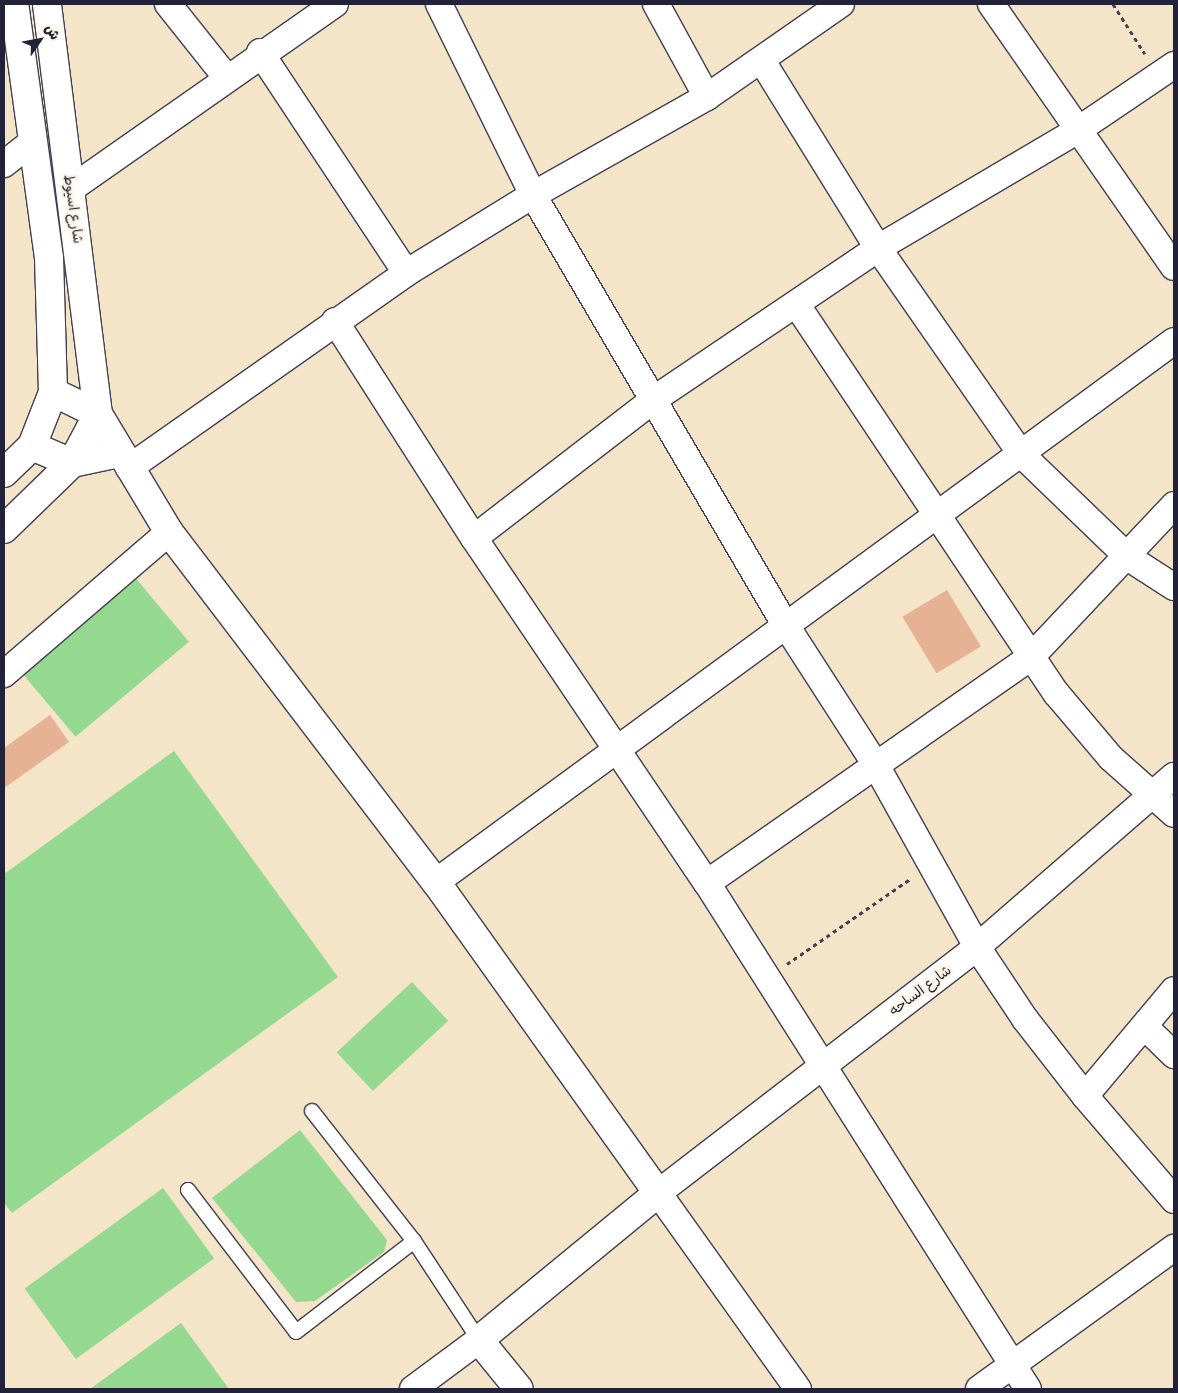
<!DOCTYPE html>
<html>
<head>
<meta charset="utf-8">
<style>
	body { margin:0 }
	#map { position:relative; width:1178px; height:1393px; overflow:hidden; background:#f4e4c8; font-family:"Patrick Hand","Playpen Sans Arabic",sans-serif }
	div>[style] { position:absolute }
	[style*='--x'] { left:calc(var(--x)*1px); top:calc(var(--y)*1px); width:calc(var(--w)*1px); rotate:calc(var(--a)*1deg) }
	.green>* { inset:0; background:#95d991; transform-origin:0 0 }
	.building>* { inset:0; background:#e6b293; transform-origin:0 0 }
	.path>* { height:3px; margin-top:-1.5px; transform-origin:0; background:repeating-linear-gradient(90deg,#423f50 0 4px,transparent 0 8px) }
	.roads { filter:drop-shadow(1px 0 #423f50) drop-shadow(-1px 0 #423f50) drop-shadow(0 1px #423f50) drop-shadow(0 -1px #423f50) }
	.service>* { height:14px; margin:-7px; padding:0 7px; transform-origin:7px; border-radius:7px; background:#fff }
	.minor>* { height:26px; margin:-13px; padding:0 13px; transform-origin:13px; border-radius:13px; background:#fff }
	.tertiary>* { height:28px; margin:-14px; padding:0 14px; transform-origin:14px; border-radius:14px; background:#fff }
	span { translate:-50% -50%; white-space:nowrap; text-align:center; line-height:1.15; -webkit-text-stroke:5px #fcf5e5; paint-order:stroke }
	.street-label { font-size:14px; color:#22223b }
	.frame { position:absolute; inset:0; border:5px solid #22223b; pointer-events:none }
	.north { position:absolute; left:15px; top:15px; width:50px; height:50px; -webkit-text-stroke:4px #fcf5e5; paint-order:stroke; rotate:57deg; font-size:14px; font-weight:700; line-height:20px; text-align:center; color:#22223b }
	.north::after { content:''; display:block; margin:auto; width:18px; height:22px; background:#22223b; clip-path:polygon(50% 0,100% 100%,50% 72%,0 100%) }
</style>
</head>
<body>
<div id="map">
	<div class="green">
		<i style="left:133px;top:575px;width:87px;height:148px;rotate:50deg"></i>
		<i style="clip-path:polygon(174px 751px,338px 977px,12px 1213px,4px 1203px,4px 874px)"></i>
		<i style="left:412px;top:982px;width:53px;height:103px;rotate:47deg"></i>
		<i style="clip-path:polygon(300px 1130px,387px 1240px,384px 1252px,315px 1301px,296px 1302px,212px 1198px)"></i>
		<i style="left:163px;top:1188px;width:87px;height:171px;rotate:54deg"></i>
		<i style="clip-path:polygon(181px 1323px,229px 1389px,90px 1389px)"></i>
	</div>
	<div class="building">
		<i style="left:947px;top:590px;width:66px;height:52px;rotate:59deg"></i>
		<i style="clip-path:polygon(50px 715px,69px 742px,4px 788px,4px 748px)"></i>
	</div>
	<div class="path">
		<i style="--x:1113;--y:4;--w:59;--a:57.4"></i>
		<i style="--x:787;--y:964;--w:150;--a:-34.6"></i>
	</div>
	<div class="roads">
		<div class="service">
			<i style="--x:312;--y:1111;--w:165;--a:51.9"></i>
			<i style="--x:414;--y:1241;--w:118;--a:56.7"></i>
			<i style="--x:188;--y:1190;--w:178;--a:52.7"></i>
			<i style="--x:296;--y:1332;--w:149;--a:-37.6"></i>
		</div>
		<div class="minor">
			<i style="--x:168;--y:4;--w:93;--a:51.5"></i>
			<i style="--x:439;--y:4;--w:213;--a:63.8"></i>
			<i style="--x:533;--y:195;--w:498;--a:59.6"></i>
			<i style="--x:785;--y:624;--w:170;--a:57.2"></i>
			<i style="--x:877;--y:767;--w:206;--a:60.9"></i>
			<i style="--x:977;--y:947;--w:87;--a:56.3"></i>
			<i style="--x:1025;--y:1019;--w:98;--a:52.1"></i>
			<i style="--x:1085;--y:1096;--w:137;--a:49.4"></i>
			<i style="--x:656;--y:4;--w:106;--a:61.3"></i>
			<i style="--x:991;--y:4;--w:320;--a:55.2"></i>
			<i style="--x:260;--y:52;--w:265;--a:56.5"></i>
			<i style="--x:762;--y:61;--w:220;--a:58.2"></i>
			<i style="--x:878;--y:248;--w:252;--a:55.2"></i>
			<i style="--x:1022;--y:455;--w:149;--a:43.9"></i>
			<i style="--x:1129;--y:558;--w:54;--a:32.8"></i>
			<i style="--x:4;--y:164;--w:36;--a:-38"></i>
			<i style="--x:72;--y:188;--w:321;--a:-35"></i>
			<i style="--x:797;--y:305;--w:467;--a:56.3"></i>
			<i style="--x:1056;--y:693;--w:85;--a:49.8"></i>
			<i style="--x:1111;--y:758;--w:84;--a:41.6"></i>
			<i style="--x:335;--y:321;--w:258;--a:57.4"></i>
			<i style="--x:474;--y:538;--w:416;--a:56"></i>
			<i style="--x:707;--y:883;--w:599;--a:57.61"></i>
			<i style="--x:129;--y:468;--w:339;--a:-35.1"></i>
			<i style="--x:406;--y:273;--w:149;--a:-31.6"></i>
			<i style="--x:533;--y:195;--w:200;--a:-29.4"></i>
			<i style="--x:707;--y:97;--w:163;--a:-34.8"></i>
			<i style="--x:474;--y:538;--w:226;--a:-37.6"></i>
			<i style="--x:653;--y:400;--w:272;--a:-34"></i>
			<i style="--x:878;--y:248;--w:232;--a:-30.5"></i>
			<i style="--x:1078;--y:130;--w:116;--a:-34.1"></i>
			<i style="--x:4;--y:674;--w:218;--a:-40.7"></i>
			<i style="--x:436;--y:882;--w:915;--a:-36.24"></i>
			<i style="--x:707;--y:883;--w:395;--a:-34.9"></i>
			<i style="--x:1031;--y:657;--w:209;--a:-46.7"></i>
			<i style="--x:1144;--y:1026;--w:42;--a:44"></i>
			<i style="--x:1085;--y:1096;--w:138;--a:-50"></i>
			<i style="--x:413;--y:1389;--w:82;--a:-36.6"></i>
			<i style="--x:798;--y:1389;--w:241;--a:-125.5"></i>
			<i style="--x:658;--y:1193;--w:403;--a:-37.6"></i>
			<i style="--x:977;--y:947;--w:261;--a:-41"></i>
			<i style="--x:979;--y:1389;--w:241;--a:-35.9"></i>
		</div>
		<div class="tertiary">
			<i style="--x:53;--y:392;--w:50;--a:26.1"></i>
			<i style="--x:98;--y:414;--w:138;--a:59"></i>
			<i style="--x:169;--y:532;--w:440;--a:52.7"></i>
			<i style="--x:436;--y:882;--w:382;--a:54.5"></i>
			<i style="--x:658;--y:1193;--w:232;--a:140.6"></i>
			<i style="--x:479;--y:1340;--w:63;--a:50.8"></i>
			<i style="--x:32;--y:446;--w:43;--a:23"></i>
			<i style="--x:72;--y:463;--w:48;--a:-12"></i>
			<i style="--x:4;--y:473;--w:39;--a:-44"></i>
			<i style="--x:32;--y:446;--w:58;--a:-68.7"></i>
			<i style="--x:53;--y:392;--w:134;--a:-91.7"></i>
			<i style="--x:49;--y:258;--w:256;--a:-97.8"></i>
			<i style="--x:4;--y:529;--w:95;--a:-44.1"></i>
			<i style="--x:72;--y:463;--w:55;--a:-62"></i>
			<i style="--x:98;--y:414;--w:413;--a:-97.1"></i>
		</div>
	</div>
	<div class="street-label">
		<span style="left:74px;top:209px;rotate:82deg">شارع اسيوط</span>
		<span style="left:920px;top:990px;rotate:-37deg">شارع الساحه</span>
	</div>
	<div class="frame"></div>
	<div class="north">ش</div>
</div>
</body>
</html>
